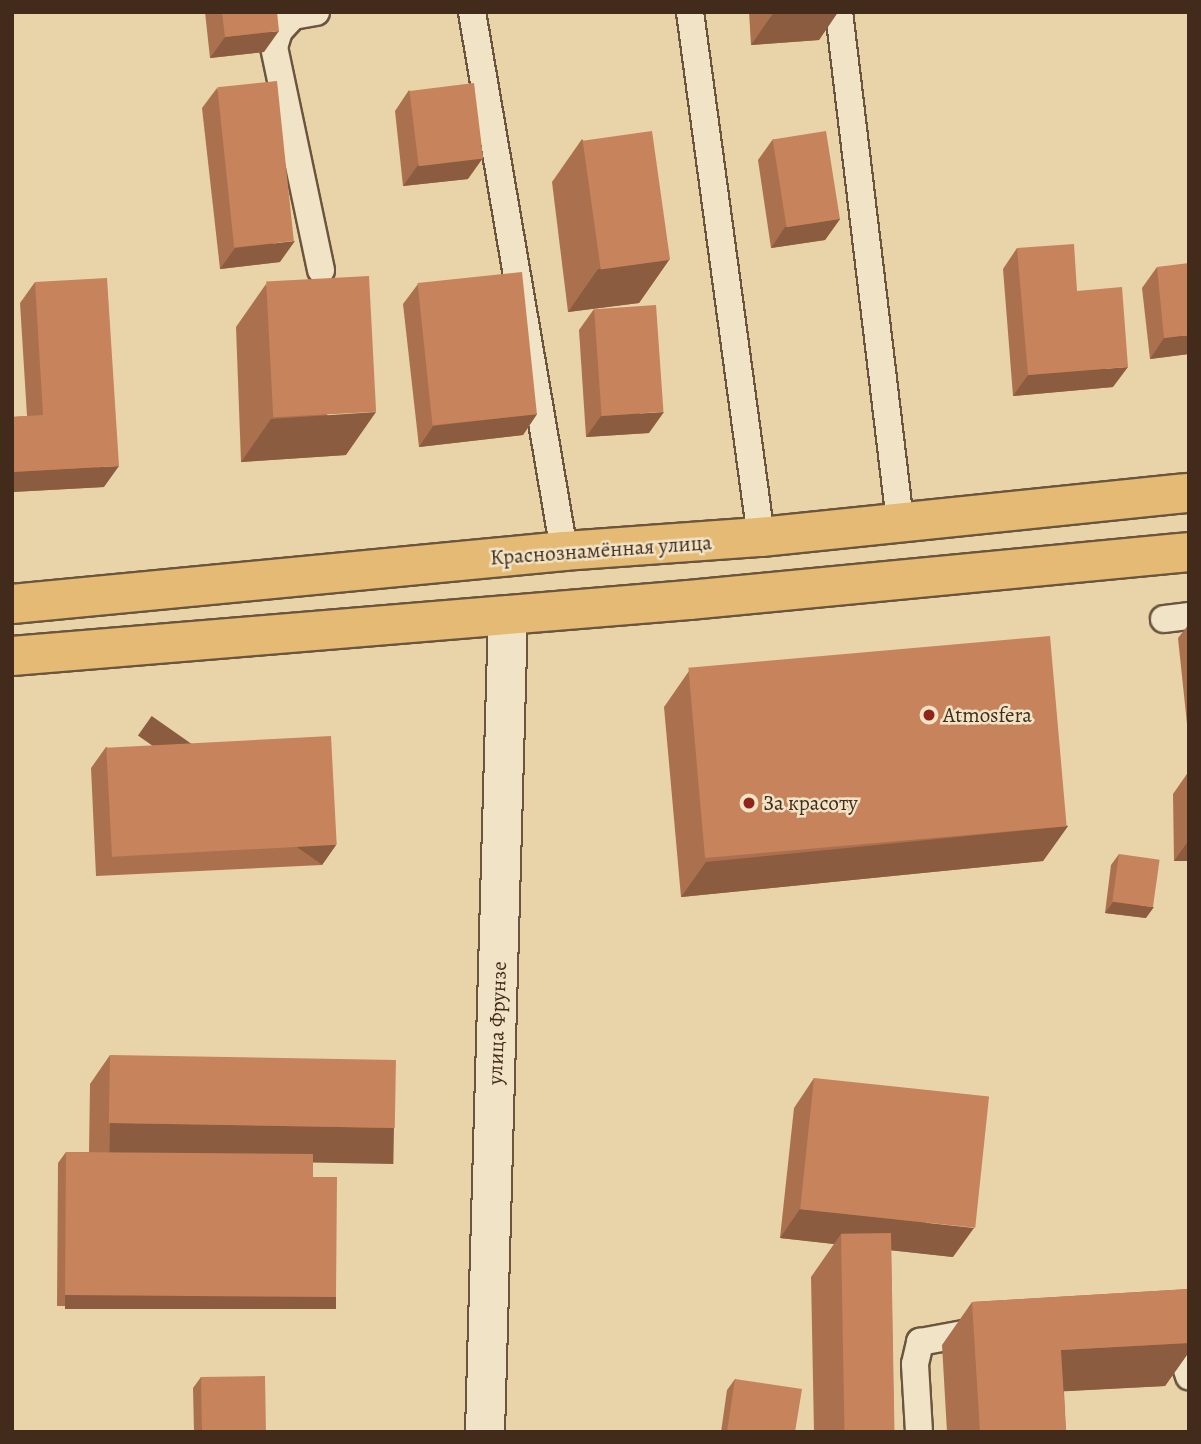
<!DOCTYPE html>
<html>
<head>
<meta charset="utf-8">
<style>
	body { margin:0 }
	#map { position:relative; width:1201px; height:1444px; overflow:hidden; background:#e8d4a8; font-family:Alegreya,serif }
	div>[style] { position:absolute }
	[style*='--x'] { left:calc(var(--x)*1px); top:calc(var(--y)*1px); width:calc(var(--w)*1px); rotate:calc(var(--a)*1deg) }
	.roads { filter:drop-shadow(2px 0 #6c553e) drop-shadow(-2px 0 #6c553e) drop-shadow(0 2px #6c553e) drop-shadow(0 -2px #6c553e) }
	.lane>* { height:26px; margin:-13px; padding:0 13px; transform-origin:13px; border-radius:13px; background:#f0e3c6 }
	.street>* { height:38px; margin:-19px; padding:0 19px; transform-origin:19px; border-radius:19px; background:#f0e3c6 }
	.highway>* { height:38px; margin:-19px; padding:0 19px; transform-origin:19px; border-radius:19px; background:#e4ba74 }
	.wall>* { inset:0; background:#ab714e }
	.shaded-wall>* { inset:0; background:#8b5c40; transform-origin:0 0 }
	.building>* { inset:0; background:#c7835b; transform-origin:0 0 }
	.dots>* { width:19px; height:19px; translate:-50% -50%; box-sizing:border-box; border:4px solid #f0e3c6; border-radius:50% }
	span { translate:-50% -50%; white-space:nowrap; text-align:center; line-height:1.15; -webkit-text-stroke:5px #f0e3c6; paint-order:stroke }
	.street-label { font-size:21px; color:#432b1b }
	.poi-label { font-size:21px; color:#432b1b }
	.left { translate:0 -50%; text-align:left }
	.frame { position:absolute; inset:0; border:14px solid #432b1b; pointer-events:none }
</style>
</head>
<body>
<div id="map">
	<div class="roads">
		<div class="lane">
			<i style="--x:316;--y:12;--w:23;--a:170"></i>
			<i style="--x:293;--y:16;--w:21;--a:133"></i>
			<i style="--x:279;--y:31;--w:17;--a:107"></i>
			<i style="--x:274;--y:47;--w:228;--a:78.1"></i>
			<i style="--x:472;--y:12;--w:547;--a:80.31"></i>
			<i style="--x:690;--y:12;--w:530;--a:82.3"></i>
			<i style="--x:839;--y:12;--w:513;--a:83.17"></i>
			<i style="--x:1164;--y:619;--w:25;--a:-7"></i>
			<i style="--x:1173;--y:1328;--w:51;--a:71.6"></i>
			<i style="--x:919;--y:1432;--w:68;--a:-93.4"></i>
			<i style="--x:915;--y:1364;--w:23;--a:-77"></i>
			<i style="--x:920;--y:1342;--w:66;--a:-10.5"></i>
		</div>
		<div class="street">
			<i style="--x:485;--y:1432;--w:817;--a:-88.39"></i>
		</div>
		<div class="highway">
			<i style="--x:12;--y:604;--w:555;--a:-5.48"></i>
			<i style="--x:564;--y:551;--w:197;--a:-4.1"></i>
			<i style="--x:761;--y:537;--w:430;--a:-5.9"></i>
			<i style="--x:12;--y:656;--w:679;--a:-4.73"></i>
			<i style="--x:689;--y:600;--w:502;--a:-5.48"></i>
		</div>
	</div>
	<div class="wall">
		<i style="clip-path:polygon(205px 12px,277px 12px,264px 52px,210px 58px)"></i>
		<i style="clip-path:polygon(749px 12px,838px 12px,819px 40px,751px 45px)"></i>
		<i style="clip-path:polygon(217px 88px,280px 262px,220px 269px,202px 108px)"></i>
		<i style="clip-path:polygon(409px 90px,468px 179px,403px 186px,395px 111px)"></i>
		<i style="clip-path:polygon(582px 139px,669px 260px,639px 303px,568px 312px,552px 182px)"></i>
		<i style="clip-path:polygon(773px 139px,840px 219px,825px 240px,771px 248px,758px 160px)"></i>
		<i style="clip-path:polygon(1017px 248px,1077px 291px,1113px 387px,1013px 396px,1003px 269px)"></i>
		<i style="clip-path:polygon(1157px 267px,1189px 354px,1150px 359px,1142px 288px)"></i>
		<i style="clip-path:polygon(35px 282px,104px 487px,12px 492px,12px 417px,27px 416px,20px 303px)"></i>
		<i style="clip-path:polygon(266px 284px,346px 455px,241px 462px,236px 327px)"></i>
		<i style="clip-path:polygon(418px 284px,537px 414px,523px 435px,419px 447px,403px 304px)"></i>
		<i style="clip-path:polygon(594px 309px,649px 433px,586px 437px,579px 330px)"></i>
		<i style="clip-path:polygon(1189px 624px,1189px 743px,1178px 638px)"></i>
		<i style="clip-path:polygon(689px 671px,1068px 826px,1043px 861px,681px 897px,664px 707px)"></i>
		<i style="clip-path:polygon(106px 747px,336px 845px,322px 865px,96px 876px,91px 768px)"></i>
		<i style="clip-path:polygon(1189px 771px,1189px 861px,1174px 861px,1173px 794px)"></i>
		<i style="clip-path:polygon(1119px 854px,1146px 918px,1105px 913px,1111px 865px)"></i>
		<i style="clip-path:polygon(110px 1055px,394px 1128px,374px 1157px,313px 1156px,313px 1177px,328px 1308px,57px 1306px,58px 1163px,66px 1152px,89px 1152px,90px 1084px)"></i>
		<i style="clip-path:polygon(814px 1078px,953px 1257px,891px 1250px,894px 1432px,814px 1432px,811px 1277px,834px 1244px,780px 1238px,794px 1108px)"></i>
		<i style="clip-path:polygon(1189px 1289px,1189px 1352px,1165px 1386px,1064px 1391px,1066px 1432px,947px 1432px,942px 1345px,972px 1302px)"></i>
		<i style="clip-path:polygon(201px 1377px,266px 1432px,194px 1432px,193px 1388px)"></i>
		<i style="clip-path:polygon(735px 1379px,795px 1432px,721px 1432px,727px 1390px)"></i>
	</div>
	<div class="shaded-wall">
		<i style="clip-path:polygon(774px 12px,838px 12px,819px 40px,751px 45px)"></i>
		<i style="clip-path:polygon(279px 31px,264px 52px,210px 58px,225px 37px)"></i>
		<i style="clip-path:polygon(483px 158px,468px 179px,403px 186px,418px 165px)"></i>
		<i style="clip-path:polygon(840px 219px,825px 240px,771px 248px,785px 227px)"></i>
		<i style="clip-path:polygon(295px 241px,280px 262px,220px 269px,235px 248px)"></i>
		<i style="clip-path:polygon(669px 260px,639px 303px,568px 312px,598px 269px)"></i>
		<i style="clip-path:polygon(1189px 335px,1189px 354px,1150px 359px,1164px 338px)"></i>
		<i style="clip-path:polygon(1128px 367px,1113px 387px,1013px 396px,1028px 375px)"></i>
		<i style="clip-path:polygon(376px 412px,346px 455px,241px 462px,271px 419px)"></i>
		<i style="clip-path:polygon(664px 412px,649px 433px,586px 437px,601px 416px)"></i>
		<i style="clip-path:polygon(537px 414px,523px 435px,419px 447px,433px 426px)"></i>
		<i style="clip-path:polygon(119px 466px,104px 487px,12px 492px,12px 472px)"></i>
		<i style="clip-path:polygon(1068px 826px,1043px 861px,681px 897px,706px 862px)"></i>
		<i style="clip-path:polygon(1189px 840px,1189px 861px,1174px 861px)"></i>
		<i style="left:336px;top:845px;width:24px;height:225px;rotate:125deg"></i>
		<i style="clip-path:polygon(1113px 902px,1154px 907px,1146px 918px,1105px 913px)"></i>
		<i style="left:110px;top:1123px;width:284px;height:36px;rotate:1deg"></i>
		<i style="clip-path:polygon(800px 1209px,974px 1228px,953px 1257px,841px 1245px,841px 1234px,834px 1244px,780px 1238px)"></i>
		<i style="left:65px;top:1295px;width:271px;height:14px"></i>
		<i style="clip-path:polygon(1189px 1343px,1189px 1352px,1165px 1386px,1032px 1393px,1061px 1350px)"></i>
	</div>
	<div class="building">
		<i style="clip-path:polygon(222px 12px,277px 12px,279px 31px,225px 37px)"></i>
		<i style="left:277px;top:81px;width:161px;height:60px;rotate:84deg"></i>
		<i style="left:474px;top:83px;width:76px;height:65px;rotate:83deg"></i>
		<i style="left:652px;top:131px;width:130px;height:70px;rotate:82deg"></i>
		<i style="left:826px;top:131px;width:89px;height:54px;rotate:81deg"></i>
		<i style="clip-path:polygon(1074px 244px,1077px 291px,1122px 287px,1128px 367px,1028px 375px,1017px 248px)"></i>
		<i style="clip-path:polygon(1189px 263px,1189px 335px,1164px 338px,1157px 267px)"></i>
		<i style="left:522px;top:272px;width:143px;height:105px;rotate:84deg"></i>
		<i style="left:369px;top:276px;width:136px;height:103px;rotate:87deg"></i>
		<i style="clip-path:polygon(107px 278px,119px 466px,12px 472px,12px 417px,43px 415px,35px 282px)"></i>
		<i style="left:656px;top:305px;width:107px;height:62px;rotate:86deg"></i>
		<i style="left:1050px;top:636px;width:191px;height:363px;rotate:85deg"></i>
		<i style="left:331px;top:736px;width:109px;height:225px;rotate:87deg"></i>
		<i style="left:12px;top:777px;width:1px;height:80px"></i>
		<i style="left:1119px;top:854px;width:41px;height:48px;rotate:8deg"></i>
		<i style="left:110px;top:1055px;width:286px;height:68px;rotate:1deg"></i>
		<i style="left:814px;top:1078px;width:176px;height:132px;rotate:6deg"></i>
		<i style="clip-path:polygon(66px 1152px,313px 1154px,313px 1177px,337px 1177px,336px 1297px,65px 1295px)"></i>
		<i style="left:891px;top:1233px;width:199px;height:50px;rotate:89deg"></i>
		<i style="clip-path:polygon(1189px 1289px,1189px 1343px,1061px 1350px,1066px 1432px,980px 1432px,972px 1302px)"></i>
		<i style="left:265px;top:1376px;width:56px;height:64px;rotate:89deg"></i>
		<i style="clip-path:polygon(735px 1379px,802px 1389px,795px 1432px,727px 1432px)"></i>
	</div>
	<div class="dots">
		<i style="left:929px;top:715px;background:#8f2418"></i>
		<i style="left:749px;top:803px;background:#8f2418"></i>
	</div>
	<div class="street-label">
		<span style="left:601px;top:550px;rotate:-4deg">Краснознамённая улица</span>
		<span style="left:497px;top:1023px;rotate:-88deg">улица Фрунзе</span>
	</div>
	<div class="poi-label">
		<span class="left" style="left:943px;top:715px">Atmosfera</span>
		<span class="left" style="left:763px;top:803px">За красоту</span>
	</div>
	<div class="frame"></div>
</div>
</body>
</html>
